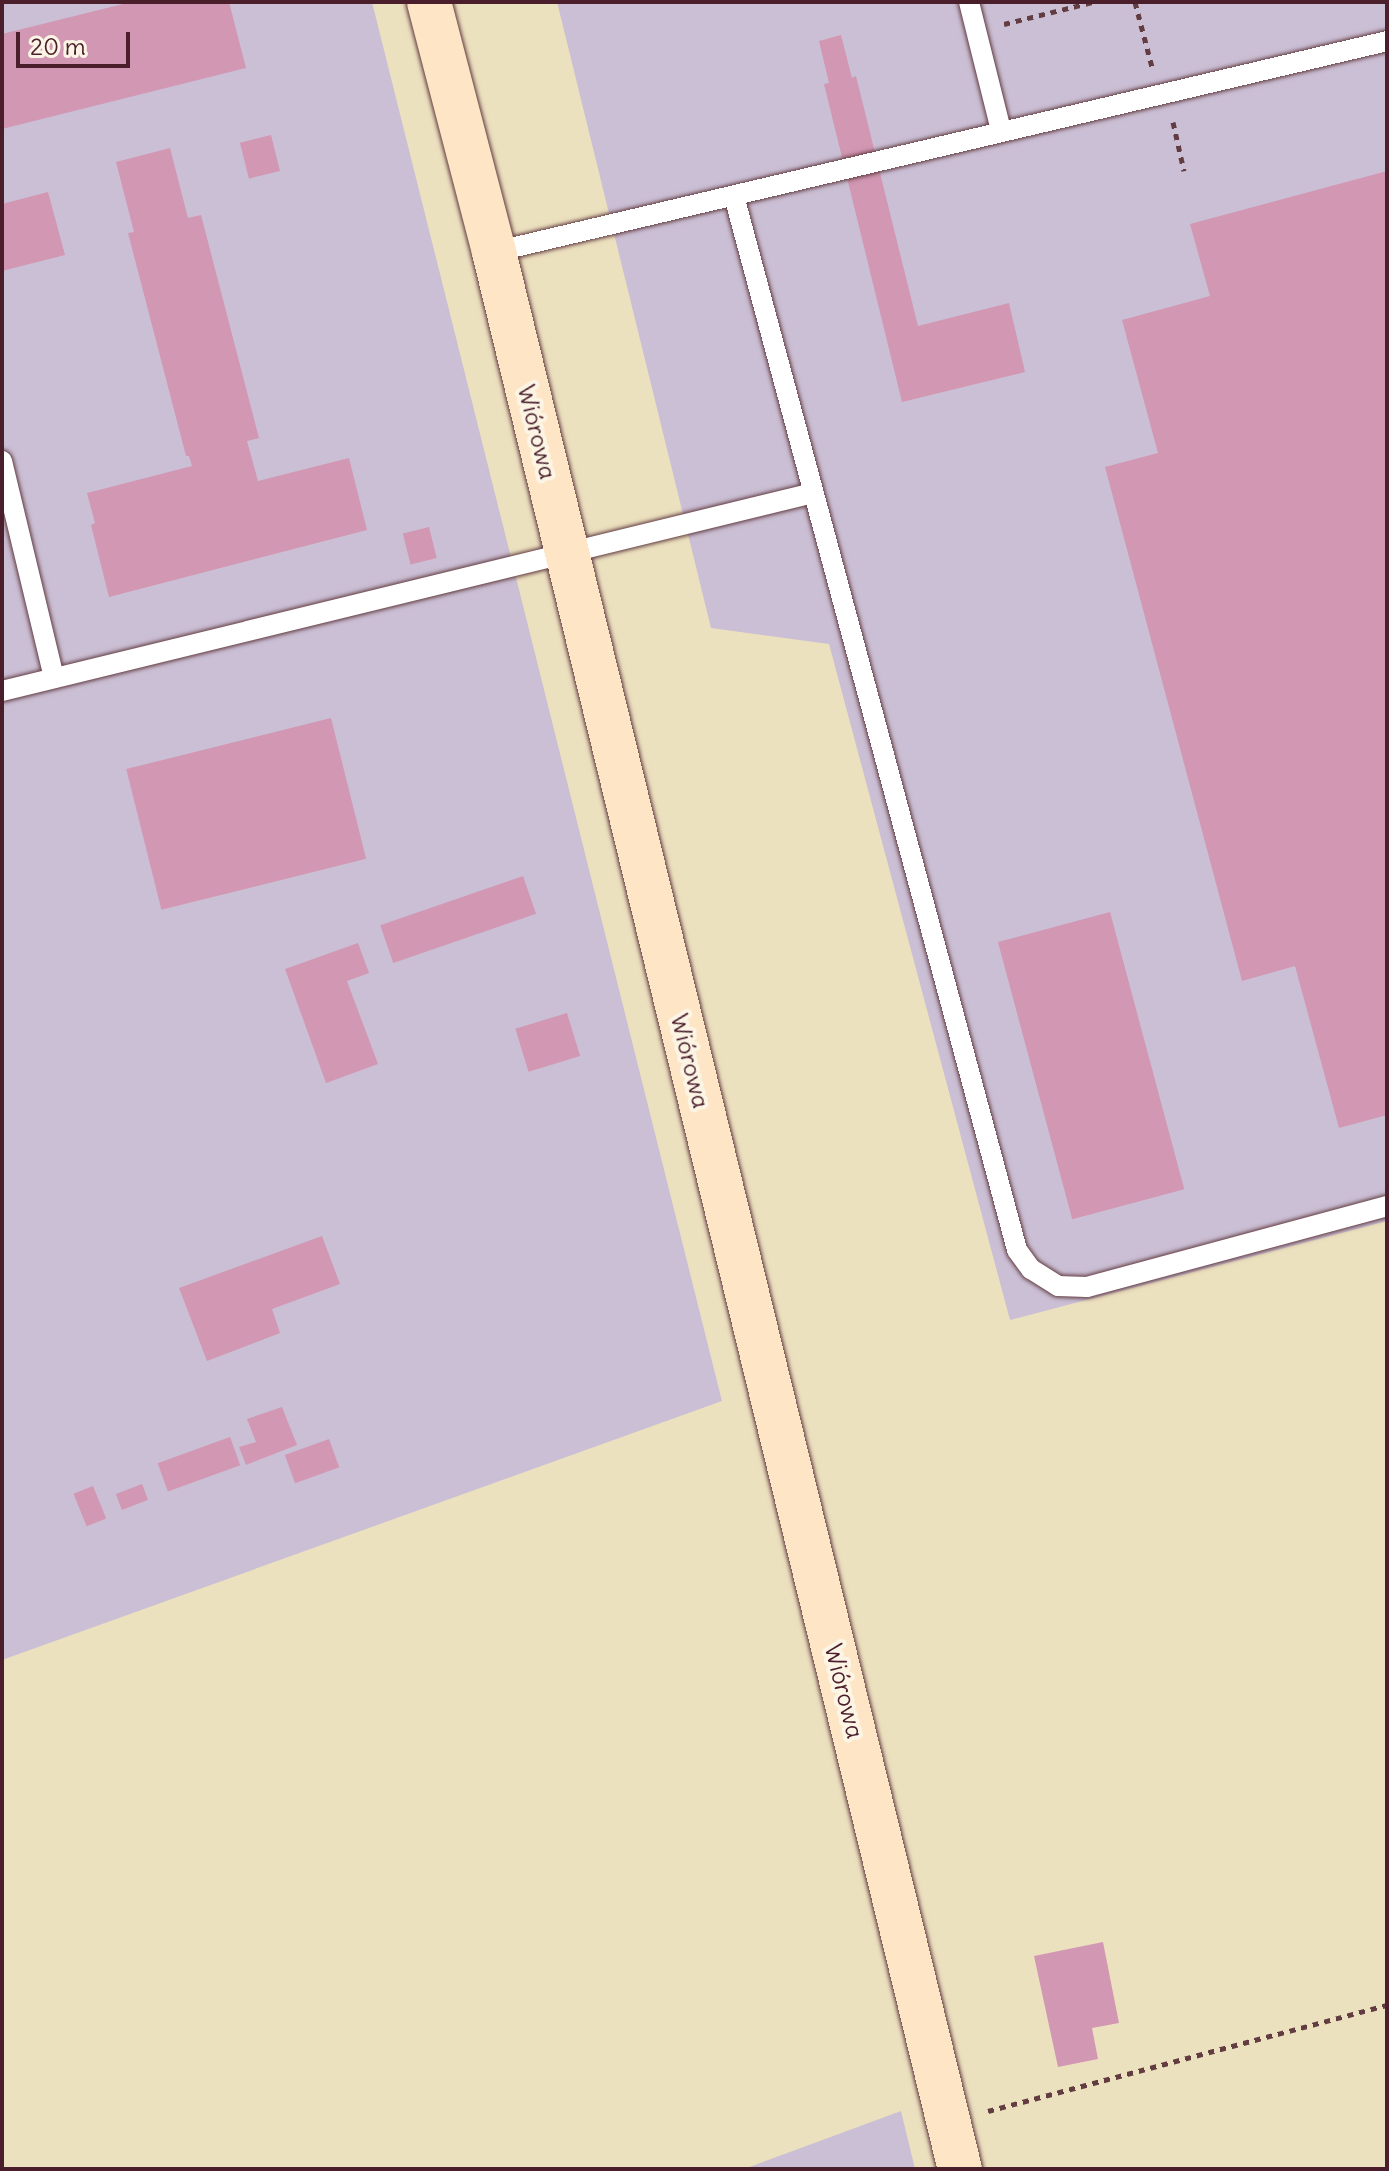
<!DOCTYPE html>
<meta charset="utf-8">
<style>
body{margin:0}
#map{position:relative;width:1389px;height:2171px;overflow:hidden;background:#ece1bf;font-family:Delius,sans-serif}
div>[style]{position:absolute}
.industrial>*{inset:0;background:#cbbfd5}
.building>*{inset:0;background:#d297b3;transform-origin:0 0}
.path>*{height:5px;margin-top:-2.5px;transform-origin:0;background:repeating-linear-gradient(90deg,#623c41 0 6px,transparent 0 12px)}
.roads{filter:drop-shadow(0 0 2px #623c41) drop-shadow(0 0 2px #623c41)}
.lane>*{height:20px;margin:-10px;padding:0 10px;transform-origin:10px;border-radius:10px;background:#fff}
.secondary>*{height:44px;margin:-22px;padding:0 22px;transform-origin:22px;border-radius:22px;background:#fde5c5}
span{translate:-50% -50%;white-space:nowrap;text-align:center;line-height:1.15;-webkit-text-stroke:8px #fcf5e5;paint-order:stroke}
.street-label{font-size:24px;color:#4a1f2b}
.frame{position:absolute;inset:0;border:4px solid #4a1f2b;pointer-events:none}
.scale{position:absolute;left:16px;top:32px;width:114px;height:36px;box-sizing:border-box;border:4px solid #4a1f2b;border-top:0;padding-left:10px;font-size:24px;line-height:28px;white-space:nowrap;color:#4a1f2b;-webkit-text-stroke:6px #fcf5e5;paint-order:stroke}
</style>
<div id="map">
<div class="industrial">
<div style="clip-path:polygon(2px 2px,372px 2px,722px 1401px,2px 1660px)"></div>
<div style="clip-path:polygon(557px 2px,1387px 2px,1387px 1221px,1010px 1320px,829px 644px,711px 628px)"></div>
<div style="clip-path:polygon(901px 2111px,915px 2169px,744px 2169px)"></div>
</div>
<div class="building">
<div style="clip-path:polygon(131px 2px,229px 2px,246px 68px,2px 129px,2px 34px)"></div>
<div style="clip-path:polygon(841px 35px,852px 78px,856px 76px,918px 326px,1009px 303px,1025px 372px,902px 402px,824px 84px,829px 83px,819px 41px)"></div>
<div style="left:271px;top:135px;width:37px;height:32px;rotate:76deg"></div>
<div style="clip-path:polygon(170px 148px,188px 218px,201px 215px,259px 438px,247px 441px,258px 481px,349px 458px,367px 530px,109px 597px,91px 525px,95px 523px,87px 493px,192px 466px,189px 456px,186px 456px,128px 233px,134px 232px,116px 162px)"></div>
<div style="clip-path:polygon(1387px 171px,1387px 1115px,1339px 1128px,1295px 966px,1242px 981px,1105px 467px,1158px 453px,1122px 320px,1210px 296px,1190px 224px)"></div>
<div style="clip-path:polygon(48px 192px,65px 255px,2px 271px,2px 204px)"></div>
<div style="left:429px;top:527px;width:32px;height:27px;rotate:76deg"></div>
<div style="left:331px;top:718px;width:145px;height:211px;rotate:76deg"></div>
<div style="left:523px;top:876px;width:40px;height:151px;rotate:71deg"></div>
<div style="left:1110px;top:912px;width:287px;height:116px;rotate:75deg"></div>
<div style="clip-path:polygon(358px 943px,369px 973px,347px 981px,378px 1064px,326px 1083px,285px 969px)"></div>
<div style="left:567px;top:1013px;width:45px;height:54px;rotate:73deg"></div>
<div style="clip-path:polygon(322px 1236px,340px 1284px,272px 1309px,280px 1333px,207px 1361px,179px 1288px)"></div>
<div style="clip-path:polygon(282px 1407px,297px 1445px,246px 1465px,239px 1447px,256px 1442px,247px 1419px)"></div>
<div style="left:230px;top:1437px;width:30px;height:77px;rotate:70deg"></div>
<div style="left:329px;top:1439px;width:30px;height:47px;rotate:70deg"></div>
<div style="left:142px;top:1484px;width:17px;height:28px;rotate:69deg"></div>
<div style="left:93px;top:1486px;width:35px;height:21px;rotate:68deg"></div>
<div style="clip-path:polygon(1103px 1942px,1119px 2023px,1092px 2028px,1098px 2059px,1058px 2067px,1034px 1956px)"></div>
</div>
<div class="path">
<div style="left:1135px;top:2px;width:67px;rotate:75.3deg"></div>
<div style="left:1004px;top:24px;width:92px;rotate:-13.9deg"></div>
<div style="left:1173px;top:122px;width:50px;rotate:77.3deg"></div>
<div style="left:988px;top:2111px;width:413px;rotate:-14.9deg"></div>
</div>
<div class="roads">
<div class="lane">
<div style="left:969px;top:2px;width:132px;rotate:76deg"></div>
<div style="left:734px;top:196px;width:1091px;rotate:74.97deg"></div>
<div style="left:1017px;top:1250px;width:24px;rotate:54deg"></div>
<div style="left:1031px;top:1269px;width:32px;rotate:32deg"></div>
<div style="left:1058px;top:1286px;width:29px;rotate:2deg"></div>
<div style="left:1087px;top:1287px;width:311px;rotate:-15.1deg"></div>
<div style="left:494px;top:252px;width:918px;rotate:-13.29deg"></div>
<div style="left:2px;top:461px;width:223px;rotate:76.5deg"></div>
<div style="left:2px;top:691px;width:835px;rotate:-13.72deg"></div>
</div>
<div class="secondary">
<div style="left:429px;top:2px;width:258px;rotate:75.4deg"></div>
<div style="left:494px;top:252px;width:1973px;rotate:76.34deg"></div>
</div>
</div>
<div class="street-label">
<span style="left:537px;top:432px;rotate:76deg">Wiórowa</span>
<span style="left:690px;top:1061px;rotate:76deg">Wiórowa</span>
<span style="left:844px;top:1691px;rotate:76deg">Wiórowa</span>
</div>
<div class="frame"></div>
<div class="scale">20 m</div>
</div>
